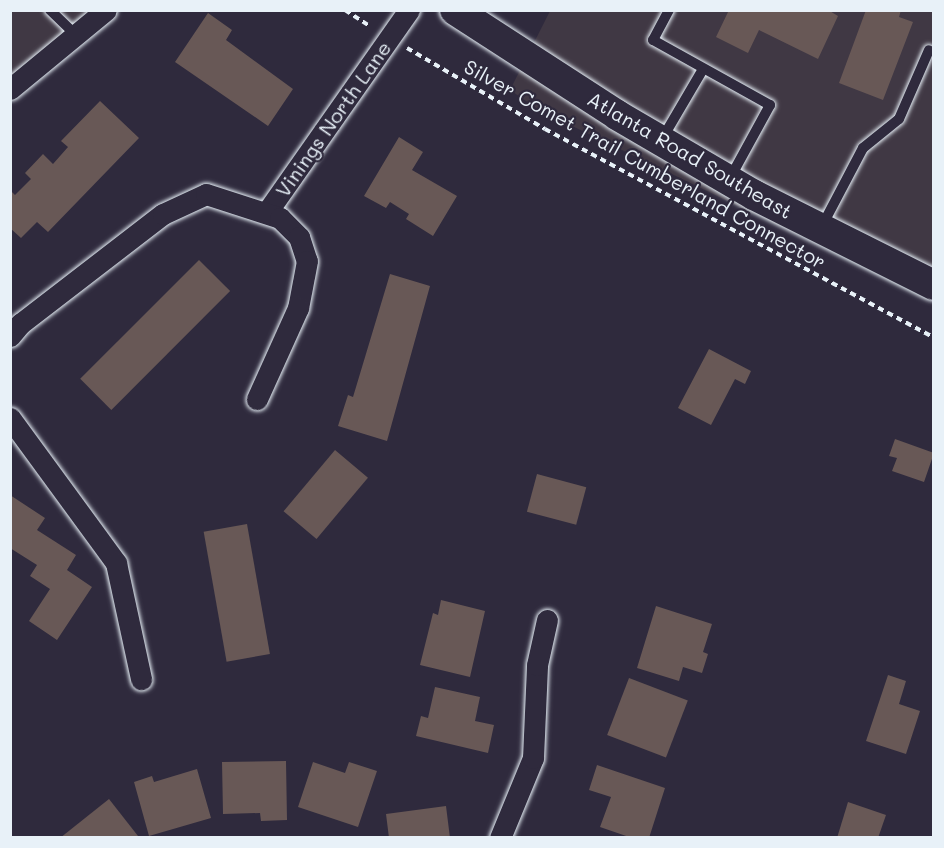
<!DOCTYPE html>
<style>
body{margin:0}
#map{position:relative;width:944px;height:848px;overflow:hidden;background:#2f2a3d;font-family:Mali,sans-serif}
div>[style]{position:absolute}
.built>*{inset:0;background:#403844}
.building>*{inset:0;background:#685856;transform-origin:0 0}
.path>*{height:4px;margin-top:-2px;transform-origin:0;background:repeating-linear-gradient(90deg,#e8f1f8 0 6px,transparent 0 10.5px)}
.roads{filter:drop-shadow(0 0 2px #e8f1f8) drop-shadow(0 0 2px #e8f1f8)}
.service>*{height:10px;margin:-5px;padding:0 5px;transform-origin:5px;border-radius:5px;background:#2f2a3d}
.minor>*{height:21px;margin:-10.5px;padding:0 10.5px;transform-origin:10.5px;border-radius:10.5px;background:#2f2a3d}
.secondary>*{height:30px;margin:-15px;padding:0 15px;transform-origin:15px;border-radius:15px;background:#2f2a3d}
span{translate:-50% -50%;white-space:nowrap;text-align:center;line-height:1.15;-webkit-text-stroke:4.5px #2f2a3d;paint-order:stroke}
.street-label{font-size:20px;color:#e8f1f8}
.frame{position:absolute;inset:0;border:12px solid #e8f1f8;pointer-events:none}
</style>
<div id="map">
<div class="built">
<div style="clip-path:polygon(11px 11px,100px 11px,11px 91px)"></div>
<div style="clip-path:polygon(550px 11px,933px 11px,933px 288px,792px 232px,539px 110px,510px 90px)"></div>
</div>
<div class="building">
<div style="clip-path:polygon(729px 10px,828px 10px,838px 16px,818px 59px,759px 30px,748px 53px,716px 37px)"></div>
<div style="clip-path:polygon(866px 10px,901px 10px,899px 17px,913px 22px,883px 100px,839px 83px)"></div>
<div style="clip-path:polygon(208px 13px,232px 30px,226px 40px,293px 89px,268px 126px,175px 62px)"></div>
<div style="clip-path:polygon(100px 101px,139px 138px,48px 232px,37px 222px,21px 238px,10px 228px,10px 190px,15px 195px,31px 179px,25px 173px,43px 154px,53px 164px,68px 147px,61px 141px)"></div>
<div style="clip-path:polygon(399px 137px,423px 152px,412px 170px,457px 196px,433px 236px,406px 219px,409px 214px,390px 202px,386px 208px,364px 196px)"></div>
<div style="left:199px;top:260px;width:44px;height:168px;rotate:45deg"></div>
<div style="clip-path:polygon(390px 274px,430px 286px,387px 441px,338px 426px,348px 395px,353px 397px)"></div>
<div style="clip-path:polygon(709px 349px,751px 371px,745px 384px,735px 379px,711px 425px,678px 408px)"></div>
<div style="clip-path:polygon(895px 439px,934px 453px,924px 482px,892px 471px,897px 458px,889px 456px)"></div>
<div style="left:335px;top:450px;width:43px;height:80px;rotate:40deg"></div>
<div style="left:537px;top:474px;width:51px;height:39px;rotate:15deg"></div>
<div style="clip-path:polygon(10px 495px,45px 518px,37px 530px,76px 555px,67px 570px,92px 587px,57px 640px,29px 621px,50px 589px,30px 576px,37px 565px,10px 548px)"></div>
<div style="left:247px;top:524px;width:132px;height:44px;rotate:80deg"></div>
<div style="clip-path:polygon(441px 600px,485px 611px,470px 677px,420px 665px,433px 613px,438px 615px)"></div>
<div style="clip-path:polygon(656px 606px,712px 624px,703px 652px,708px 654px,702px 673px,683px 667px,679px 681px,637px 668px)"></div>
<div style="clip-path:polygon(888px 675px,906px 681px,899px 704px,920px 711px,906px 754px,866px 741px)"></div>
<div style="left:629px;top:678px;width:63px;height:61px;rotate:21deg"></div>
<div style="clip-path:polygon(435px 687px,480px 697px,475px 721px,494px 725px,488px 753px,416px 736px,421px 716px,428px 718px)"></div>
<div style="clip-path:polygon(286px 761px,287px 820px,261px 821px,260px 813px,223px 814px,222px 762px)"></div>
<div style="clip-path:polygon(313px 762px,345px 773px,349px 762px,377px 771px,358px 827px,298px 807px)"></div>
<div style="clip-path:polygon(597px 765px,665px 788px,649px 838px,632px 838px,600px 827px,611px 797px,589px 790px)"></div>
<div style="clip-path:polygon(197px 769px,211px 818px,149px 836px,134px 782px,152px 776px,154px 782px)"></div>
<div style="clip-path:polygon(109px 799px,138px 836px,60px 838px)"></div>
<div style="clip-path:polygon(848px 802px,886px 815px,878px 838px,837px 838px)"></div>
<div style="clip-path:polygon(446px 806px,450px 838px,389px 838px,386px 814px)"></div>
</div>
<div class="path">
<div style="left:345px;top:10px;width:30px;rotate:33deg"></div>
<div style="left:407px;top:48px;width:160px;rotate:30.4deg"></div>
<div style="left:545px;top:129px;width:442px;rotate:28.2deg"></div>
</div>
<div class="roads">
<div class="service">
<div style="left:50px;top:10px;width:36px;rotate:44deg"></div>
<div style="left:669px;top:10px;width:34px;rotate:118deg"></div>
<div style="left:653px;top:40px;width:134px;rotate:29.1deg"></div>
<div style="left:770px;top:105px;width:85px;rotate:118.7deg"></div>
<div style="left:662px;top:139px;width:81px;rotate:-59.6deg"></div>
<div style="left:822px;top:226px;width:88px;rotate:-62.3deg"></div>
<div style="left:863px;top:148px;width:46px;rotate:-38.9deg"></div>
<div style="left:899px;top:119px;width:75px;rotate:-66.5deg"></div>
</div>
<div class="minor">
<div style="left:10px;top:89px;width:124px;rotate:-39.5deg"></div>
<div style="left:267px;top:212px;width:247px;rotate:-54.9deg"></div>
<div style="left:10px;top:336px;width:16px;rotate:-50deg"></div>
<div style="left:20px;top:324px;width:180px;rotate:-37.6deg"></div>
<div style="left:163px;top:214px;width:47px;rotate:-24.9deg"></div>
<div style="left:206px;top:194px;width:78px;rotate:18deg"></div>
<div style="left:280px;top:218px;width:27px;rotate:45deg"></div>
<div style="left:299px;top:237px;width:25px;rotate:72deg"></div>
<div style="left:307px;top:261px;width:48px;rotate:100.8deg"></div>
<div style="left:298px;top:308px;width:100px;rotate:114.3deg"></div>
<div style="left:10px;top:418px;width:180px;rotate:53.8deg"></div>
<div style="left:116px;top:563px;width:119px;rotate:77.8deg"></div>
<div style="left:500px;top:838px;width:87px;rotate:-67.6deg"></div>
<div style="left:533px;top:758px;width:93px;rotate:-87.5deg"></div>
<div style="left:537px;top:665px;width:46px;rotate:-77.5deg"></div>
</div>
<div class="secondary">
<div style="left:455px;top:10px;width:193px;rotate:32.9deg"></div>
<div style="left:617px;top:115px;width:159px;rotate:30.3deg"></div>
<div style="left:754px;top:195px;width:201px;rotate:26.6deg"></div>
</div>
</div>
<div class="street-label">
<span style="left:333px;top:119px;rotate:-55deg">Vinings North Lane</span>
<span style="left:690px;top:155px;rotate:30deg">Atlanta Road Southeast</span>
<span style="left:645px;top:164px;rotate:29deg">Silver Comet Trail Cumberland Connector</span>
</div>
<div class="frame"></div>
</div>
